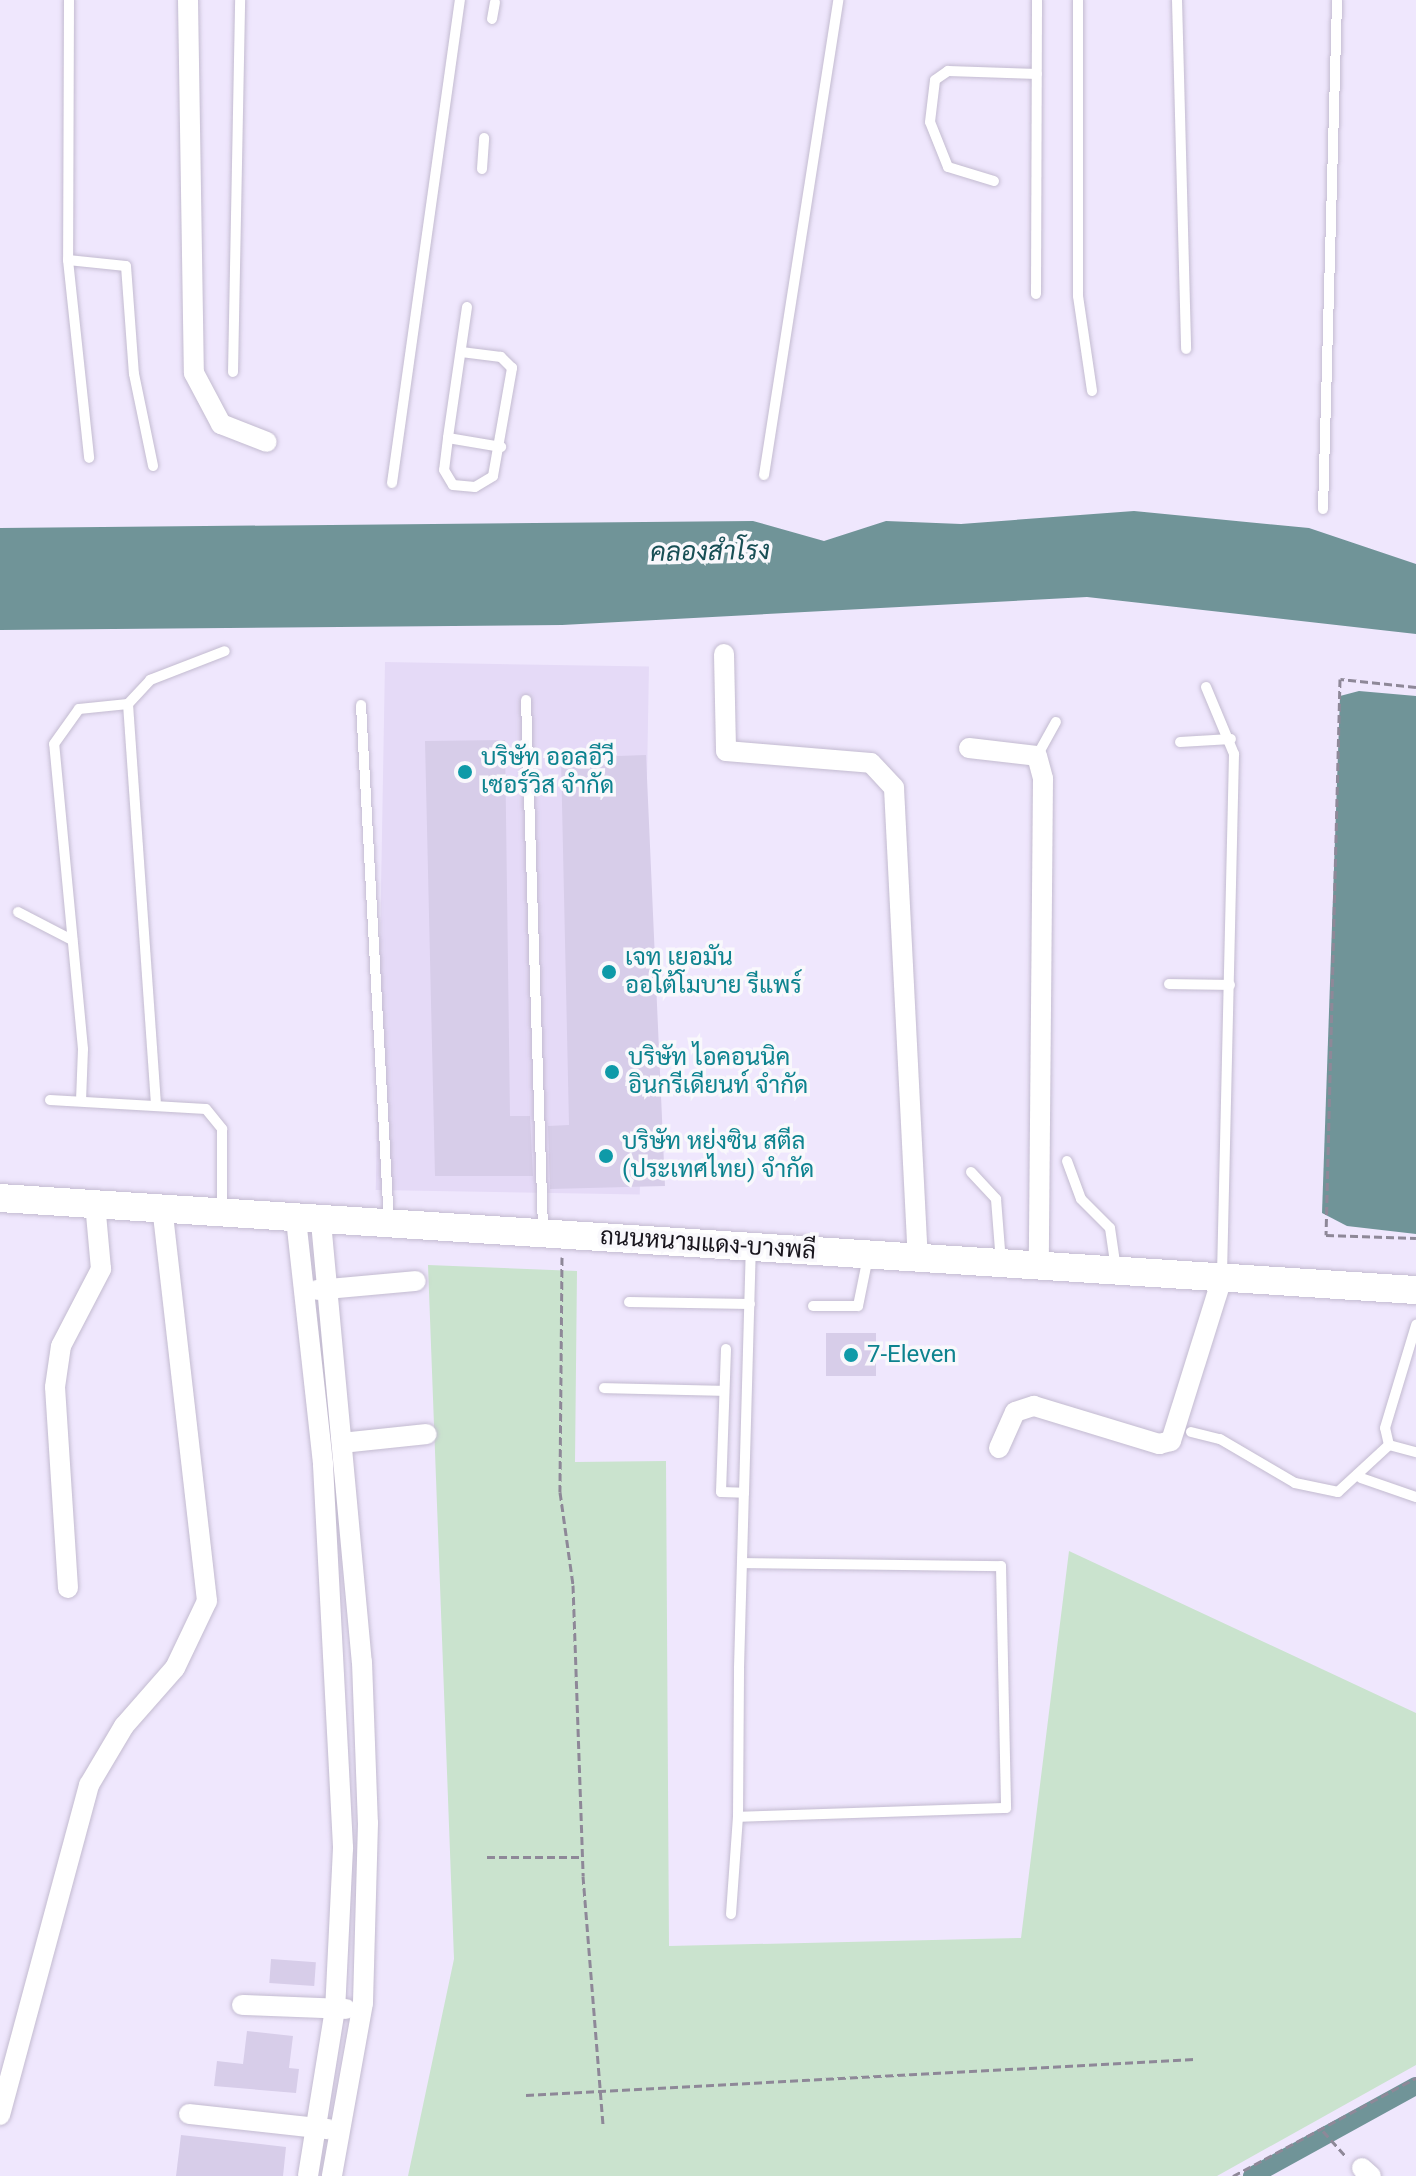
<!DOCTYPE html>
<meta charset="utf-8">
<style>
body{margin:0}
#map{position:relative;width:1416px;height:2176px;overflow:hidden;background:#efe7fd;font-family:Roboto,Sarabun,sans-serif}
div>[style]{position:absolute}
.built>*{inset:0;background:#e5daf7;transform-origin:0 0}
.green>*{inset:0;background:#cae3ce}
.water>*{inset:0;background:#709498}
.canal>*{height:18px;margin:-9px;padding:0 9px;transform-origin:9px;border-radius:9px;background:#709498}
.building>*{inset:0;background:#d7cde9;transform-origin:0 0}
.path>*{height:3px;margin-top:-1.5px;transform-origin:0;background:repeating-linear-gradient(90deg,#8e8898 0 8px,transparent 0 12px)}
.roads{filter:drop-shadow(0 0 2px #c3bbd0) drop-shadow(0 0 2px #c3bbd0)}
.lane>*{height:10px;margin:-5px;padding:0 5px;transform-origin:5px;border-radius:5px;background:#fff}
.street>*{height:20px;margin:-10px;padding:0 10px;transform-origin:10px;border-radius:10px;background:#fff}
.secondary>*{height:28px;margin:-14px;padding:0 14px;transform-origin:14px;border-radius:14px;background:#fff}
.dots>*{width:22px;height:22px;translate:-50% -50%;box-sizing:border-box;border:4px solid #f9f8fc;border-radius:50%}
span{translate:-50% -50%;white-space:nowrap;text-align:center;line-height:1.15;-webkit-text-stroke:7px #f9f8fc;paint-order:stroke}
.culture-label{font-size:24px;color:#0d838f}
.left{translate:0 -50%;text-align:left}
.street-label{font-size:24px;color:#18151d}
.water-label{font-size:26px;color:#184f55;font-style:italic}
</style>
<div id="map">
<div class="built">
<div style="left:385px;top:662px;width:264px;height:528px;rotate:1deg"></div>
</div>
<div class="green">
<div style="clip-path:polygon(428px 1265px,577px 1271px,575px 1462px,666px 1461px,669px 1946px,1021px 1938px,1069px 1551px,1416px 1713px,1416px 2065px,1217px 2176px,408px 2176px,454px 1959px)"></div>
</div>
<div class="water">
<div style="clip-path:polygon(1134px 511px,1309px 528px,1416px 564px,1416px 634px,1087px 597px,562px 625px,0 630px,0 528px,753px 521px,824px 541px,886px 521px,961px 524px)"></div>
<div style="clip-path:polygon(1359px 691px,1416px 696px,1416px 1234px,1347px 1226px,1322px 1213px,1340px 696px)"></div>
</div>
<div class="canal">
<div style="left:1252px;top:2176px;width:187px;rotate:-28.8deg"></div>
</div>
<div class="building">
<div style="clip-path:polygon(505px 740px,510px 1116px,530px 1116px,533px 1176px,435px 1176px,425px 741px)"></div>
<div style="clip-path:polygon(646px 755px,665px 1186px,550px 1189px,548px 1126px,569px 1125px,561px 758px)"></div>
<div style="left:826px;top:1333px;width:50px;height:43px"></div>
<div style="left:271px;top:1959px;width:45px;height:24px;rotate:4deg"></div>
<div style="clip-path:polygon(247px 2031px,293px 2036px,289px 2068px,299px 2069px,296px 2093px,214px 2086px,217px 2061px,243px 2064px)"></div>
<div style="clip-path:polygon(181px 2135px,286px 2147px,283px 2176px,176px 2176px)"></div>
</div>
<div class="path">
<div style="left:1416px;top:687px;width:76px;rotate:-174deg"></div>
<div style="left:1340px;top:679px;width:556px;rotate:91.44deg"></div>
<div style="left:1326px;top:1235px;width:90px;rotate:1.9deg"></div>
<div style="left:562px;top:1257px;width:235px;rotate:90.5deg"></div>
<div style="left:560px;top:1492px;width:94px;rotate:82deg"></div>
<div style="left:573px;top:1585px;width:291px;rotate:88deg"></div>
<div style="left:583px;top:1876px;width:252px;rotate:85.4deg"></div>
<div style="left:487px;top:1857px;width:95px"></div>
<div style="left:526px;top:2095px;width:669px;rotate:-3.08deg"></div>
<div style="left:1323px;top:2131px;width:36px;rotate:48deg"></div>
<div style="left:1233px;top:2176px;width:208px;rotate:-28.2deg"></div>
</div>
<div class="roads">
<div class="lane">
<div style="left:69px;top:0;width:260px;rotate:90.2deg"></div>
<div style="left:68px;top:260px;width:199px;rotate:83.9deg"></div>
<div style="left:1078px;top:0;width:296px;rotate:90deg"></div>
<div style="left:1078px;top:296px;width:96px;rotate:81.6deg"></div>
<div style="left:1177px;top:0;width:349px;rotate:88.5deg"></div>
<div style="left:492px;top:19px;width:17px;rotate:-80deg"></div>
<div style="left:482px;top:169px;width:31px;rotate:-86deg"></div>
<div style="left:994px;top:181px;width:48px;rotate:-163.1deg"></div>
<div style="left:948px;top:167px;width:48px;rotate:-111.8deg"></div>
<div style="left:930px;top:122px;width:42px;rotate:-83.2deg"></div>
<div style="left:935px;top:80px;width:16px;rotate:-35deg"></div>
<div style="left:948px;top:71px;width:89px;rotate:1.9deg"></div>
<div style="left:68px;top:260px;width:58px;rotate:5.9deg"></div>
<div style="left:126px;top:266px;width:108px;rotate:85.8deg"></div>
<div style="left:134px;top:374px;width:94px;rotate:78.3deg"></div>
<div style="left:1036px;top:294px;width:294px;rotate:-89.8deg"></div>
<div style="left:467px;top:307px;width:132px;rotate:98.3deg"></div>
<div style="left:448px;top:438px;width:54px;rotate:9.6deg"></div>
<div style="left:233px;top:372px;width:372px;rotate:-88.9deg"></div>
<div style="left:448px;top:438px;width:32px;rotate:97deg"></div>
<div style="left:444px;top:470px;width:17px;rotate:59deg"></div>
<div style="left:453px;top:485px;width:22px;rotate:5deg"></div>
<div style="left:475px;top:487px;width:21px;rotate:-31deg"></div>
<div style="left:493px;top:476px;width:110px;rotate:-80deg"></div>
<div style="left:512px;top:368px;width:16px;rotate:-135deg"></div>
<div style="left:501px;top:357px;width:40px;rotate:-172.9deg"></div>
<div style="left:764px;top:475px;width:481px;rotate:-81.1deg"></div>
<div style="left:392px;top:483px;width:488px;rotate:-82deg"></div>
<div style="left:1323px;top:509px;width:509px;rotate:-88.42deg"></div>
<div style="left:1206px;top:687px;width:73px;rotate:67.3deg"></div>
<div style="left:1234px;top:754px;width:522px;rotate:91.32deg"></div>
<div style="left:526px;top:700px;width:530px;rotate:88.16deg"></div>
<div style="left:128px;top:704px;width:33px;rotate:-47deg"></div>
<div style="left:150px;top:680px;width:80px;rotate:-21.1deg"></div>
<div style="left:361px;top:705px;width:519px;rotate:86.91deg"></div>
<div style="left:1180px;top:742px;width:51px;rotate:-3.4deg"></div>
<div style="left:1037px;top:756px;width:39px;rotate:-61deg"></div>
<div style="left:18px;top:912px;width:61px;rotate:27.4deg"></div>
<div style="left:1169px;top:984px;width:61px;rotate:0.9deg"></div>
<div style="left:50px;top:1100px;width:156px;rotate:3.3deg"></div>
<div style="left:206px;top:1109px;width:26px;rotate:51deg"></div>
<div style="left:222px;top:1129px;width:80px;rotate:90deg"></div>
<div style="left:81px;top:1101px;width:52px;rotate:-87.8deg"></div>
<div style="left:83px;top:1049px;width:306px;rotate:-95.4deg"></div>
<div style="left:54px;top:744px;width:43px;rotate:-54.5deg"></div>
<div style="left:79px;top:709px;width:49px;rotate:-5.8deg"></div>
<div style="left:128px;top:704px;width:398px;rotate:86deg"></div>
<div style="left:1067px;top:1161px;width:40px;rotate:69.8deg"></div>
<div style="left:1081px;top:1199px;width:41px;rotate:45deg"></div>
<div style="left:1110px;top:1228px;width:41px;rotate:81.7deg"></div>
<div style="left:971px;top:1172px;width:37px;rotate:47deg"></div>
<div style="left:996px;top:1199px;width:64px;rotate:85.5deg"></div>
<div style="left:629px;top:1302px;width:121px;rotate:0.9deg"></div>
<div style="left:813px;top:1306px;width:45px"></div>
<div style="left:858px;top:1306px;width:50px;rotate:-78.5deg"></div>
<div style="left:726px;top:1349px;width:143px;rotate:92deg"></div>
<div style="left:721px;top:1492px;width:23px;rotate:2deg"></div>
<div style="left:604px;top:1388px;width:120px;rotate:1.4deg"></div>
<div style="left:1191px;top:1432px;width:30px;rotate:14deg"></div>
<div style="left:1220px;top:1439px;width:87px;rotate:30.4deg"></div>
<div style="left:1295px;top:1483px;width:44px;rotate:11.8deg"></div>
<div style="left:1338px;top:1492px;width:69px;rotate:-42.7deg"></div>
<div style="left:1389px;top:1445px;width:17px;rotate:-103deg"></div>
<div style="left:1385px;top:1428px;width:108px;rotate:-73.2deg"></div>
<div style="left:1389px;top:1445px;width:28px;rotate:15deg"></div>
<div style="left:1361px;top:1478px;width:58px;rotate:19.1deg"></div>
<div style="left:742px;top:1563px;width:259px;rotate:0.7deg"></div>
<div style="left:1001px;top:1566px;width:242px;rotate:88.8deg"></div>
<div style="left:1006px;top:1808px;width:268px;rotate:178.1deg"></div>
<div style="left:738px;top:1817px;width:149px;rotate:-89.6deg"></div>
<div style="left:739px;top:1668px;width:175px;rotate:-88.4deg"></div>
<div style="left:744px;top:1493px;width:244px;rotate:-88.4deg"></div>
<div style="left:731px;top:1914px;width:97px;rotate:-85.9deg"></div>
</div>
<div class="street">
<div style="left:188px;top:0;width:373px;rotate:89.1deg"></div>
<div style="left:194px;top:373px;width:58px;rotate:62.1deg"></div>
<div style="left:221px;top:424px;width:49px;rotate:21.4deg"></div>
<div style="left:724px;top:654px;width:97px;rotate:88.8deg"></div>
<div style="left:726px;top:751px;width:145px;rotate:4.7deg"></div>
<div style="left:871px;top:763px;width:34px;rotate:47deg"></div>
<div style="left:894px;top:788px;width:472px;rotate:87.1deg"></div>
<div style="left:969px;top:748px;width:68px;rotate:6.7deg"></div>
<div style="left:1037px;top:756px;width:24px;rotate:75deg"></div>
<div style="left:1043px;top:779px;width:489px;rotate:90.5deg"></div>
<div style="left:296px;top:1219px;width:247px;rotate:83.7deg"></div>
<div style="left:323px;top:1465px;width:384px;rotate:87deg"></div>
<div style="left:343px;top:1848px;width:161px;rotate:92.8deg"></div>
<div style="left:335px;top:2009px;width:169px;rotate:99.2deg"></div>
<div style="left:321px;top:1222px;width:442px;rotate:84.7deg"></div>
<div style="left:362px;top:1662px;width:161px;rotate:87.9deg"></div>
<div style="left:368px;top:1823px;width:180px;rotate:91.6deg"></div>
<div style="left:363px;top:2003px;width:176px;rotate:100.2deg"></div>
<div style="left:317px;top:1290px;width:99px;rotate:-5.2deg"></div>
<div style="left:342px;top:1443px;width:85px;rotate:-6deg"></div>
<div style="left:999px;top:1448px;width:39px;rotate:-66deg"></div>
<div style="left:1015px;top:1412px;width:20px;rotate:-18deg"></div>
<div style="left:1034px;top:1406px;width:131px;rotate:16.9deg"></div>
<div style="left:1159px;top:1444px;width:12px;rotate:-14deg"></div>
<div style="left:1171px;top:1441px;width:171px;rotate:-72.6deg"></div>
<div style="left:68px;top:1588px;width:201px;rotate:-93.7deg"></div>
<div style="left:55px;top:1387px;width:41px;rotate:-81.7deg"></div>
<div style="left:61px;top:1346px;width:87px;rotate:-62.5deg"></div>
<div style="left:101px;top:1269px;width:66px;rotate:-95.2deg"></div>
<div style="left:242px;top:2005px;width:104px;rotate:2.2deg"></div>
<div style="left:189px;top:2114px;width:140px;rotate:6.2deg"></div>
<div style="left:0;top:2115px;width:342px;rotate:-74.9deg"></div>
<div style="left:89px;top:1785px;width:69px;rotate:-59.3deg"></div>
<div style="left:124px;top:1726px;width:77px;rotate:-48.7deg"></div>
<div style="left:175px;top:1668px;width:74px;rotate:-64.5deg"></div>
<div style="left:207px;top:1601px;width:396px;rotate:-96.5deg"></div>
<div style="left:1362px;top:2168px;width:12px;rotate:42deg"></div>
</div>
<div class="secondary">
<div style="left:0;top:1198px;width:1419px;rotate:3.72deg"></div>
</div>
</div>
<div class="dots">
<div style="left:465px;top:772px;background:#0f9aa8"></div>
<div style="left:609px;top:972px;background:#0f9aa8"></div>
<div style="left:612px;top:1072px;background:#0f9aa8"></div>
<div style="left:606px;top:1156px;background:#0f9aa8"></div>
<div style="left:851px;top:1355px;background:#0f9aa8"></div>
</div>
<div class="culture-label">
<span class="left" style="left:481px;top:772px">บริษัท ออลอีวี<br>เซอร์วิส จำกัด</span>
<span class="left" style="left:625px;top:972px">เจท เยอมัน<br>ออโต้โมบาย รีแพร์</span>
<span class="left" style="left:628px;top:1072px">บริษัท ไอคอนนิค<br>อินกรีเดียนท์ จำกัด</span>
<span class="left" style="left:622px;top:1156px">บริษัท หย่งซิน สตีล<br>(ประเทศไทย) จํากัด</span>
<span class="left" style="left:867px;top:1355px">7-Eleven</span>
</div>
<div class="street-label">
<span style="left:708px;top:1244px;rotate:4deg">ถนนหนามแดง-บางพลี</span>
</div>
<div class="water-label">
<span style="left:710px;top:552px;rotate:-1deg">คลองสำโรง</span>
</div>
</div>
